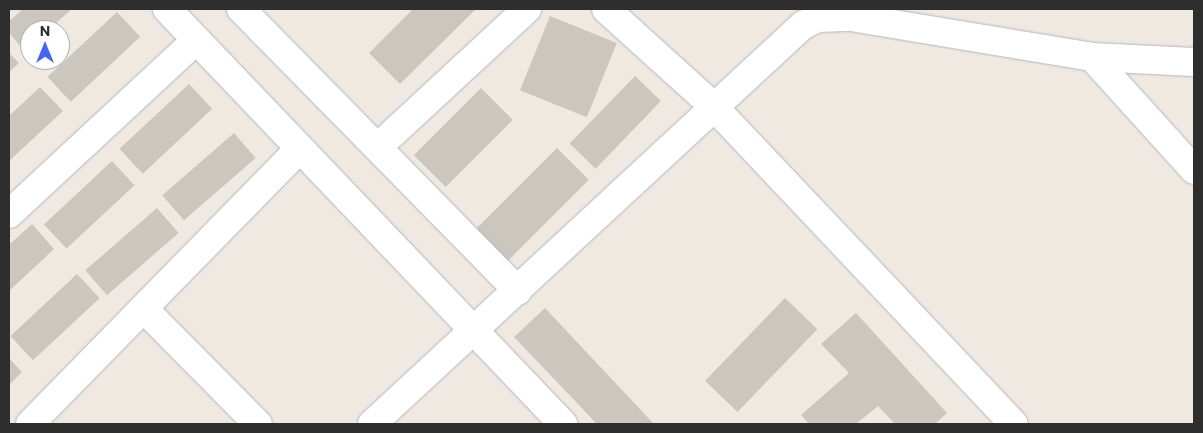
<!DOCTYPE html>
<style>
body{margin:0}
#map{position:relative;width:1203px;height:433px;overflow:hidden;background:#efe9e1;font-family:Commissioner,sans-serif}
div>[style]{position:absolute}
.building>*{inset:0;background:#cbc7bf;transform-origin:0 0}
.roads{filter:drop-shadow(0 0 1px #b4b7c1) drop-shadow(0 0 1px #b4b7c1)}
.street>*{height:28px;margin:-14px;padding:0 14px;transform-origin:14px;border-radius:14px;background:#fff}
span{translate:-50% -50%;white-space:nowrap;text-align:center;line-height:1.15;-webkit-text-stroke:4.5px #fff;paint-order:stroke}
.frame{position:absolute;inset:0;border:10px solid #2e2e2e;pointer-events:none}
.north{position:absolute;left:20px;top:20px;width:50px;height:50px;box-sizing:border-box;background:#fff;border:1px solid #ababab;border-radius:50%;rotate:0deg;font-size:14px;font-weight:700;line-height:20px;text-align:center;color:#2e2e2e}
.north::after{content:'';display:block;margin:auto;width:18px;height:22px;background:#4264fb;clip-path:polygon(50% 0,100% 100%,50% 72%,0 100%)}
</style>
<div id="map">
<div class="building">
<div style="clip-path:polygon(23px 9px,72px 9px,48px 30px,30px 30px,30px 47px,25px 51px,9px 33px,9px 21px)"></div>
<div style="clip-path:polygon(413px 9px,476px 9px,400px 84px,369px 53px)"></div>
<div style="left:117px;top:12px;width:34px;height:95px;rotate:47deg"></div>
<div style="left:550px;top:16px;width:72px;height:80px;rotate:22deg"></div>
<div style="clip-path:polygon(9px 53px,19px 63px,9px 72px)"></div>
<div style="left:635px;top:76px;width:36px;height:94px;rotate:44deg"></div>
<div style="left:189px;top:84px;width:34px;height:95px;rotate:47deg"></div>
<div style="clip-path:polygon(40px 87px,63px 111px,9px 161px,9px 116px)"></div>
<div style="left:481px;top:88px;width:45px;height:95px;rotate:45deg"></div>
<div style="left:234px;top:133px;width:33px;height:95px;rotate:49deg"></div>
<div style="left:557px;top:148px;width:45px;height:115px;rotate:45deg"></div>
<div style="left:112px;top:161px;width:33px;height:93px;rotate:47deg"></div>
<div style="left:157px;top:208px;width:33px;height:95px;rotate:49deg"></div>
<div style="clip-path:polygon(32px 224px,54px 249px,9px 291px,9px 245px)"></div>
<div style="left:77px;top:274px;width:33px;height:91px;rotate:47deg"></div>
<div style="left:785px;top:298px;width:45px;height:115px;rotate:44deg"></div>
<div style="clip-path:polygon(545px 308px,654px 424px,597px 424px,514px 337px)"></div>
<div style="clip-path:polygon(856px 313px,947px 413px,935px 424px,895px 424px,878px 406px,856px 424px,809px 424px,801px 415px,849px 373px,821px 344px)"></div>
<div style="clip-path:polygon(9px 358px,22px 372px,9px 385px)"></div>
</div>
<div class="roads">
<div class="street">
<div style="left:167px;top:9px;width:574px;rotate:46.34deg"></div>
<div style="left:241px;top:9px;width:395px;rotate:45.5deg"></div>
<div style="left:606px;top:9px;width:146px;rotate:42.2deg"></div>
<div style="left:714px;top:107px;width:436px;rotate:46.6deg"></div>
<div style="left:1092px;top:57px;width:152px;rotate:47.9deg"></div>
<div style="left:379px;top:146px;width:202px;rotate:-42.8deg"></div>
<div style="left:9px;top:214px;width:255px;rotate:-42.9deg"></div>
<div style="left:144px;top:309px;width:162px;rotate:45.3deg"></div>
<div style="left:30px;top:424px;width:383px;rotate:-45.6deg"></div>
<div style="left:372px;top:424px;width:587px;rotate:-42.79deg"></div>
<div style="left:803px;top:25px;width:17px;rotate:-25deg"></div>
<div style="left:818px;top:18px;width:33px;rotate:-2deg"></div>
<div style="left:851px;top:17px;width:244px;rotate:9.4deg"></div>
<div style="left:1092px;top:57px;width:102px;rotate:2.8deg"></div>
</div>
</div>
<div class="frame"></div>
<div class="north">N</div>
</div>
